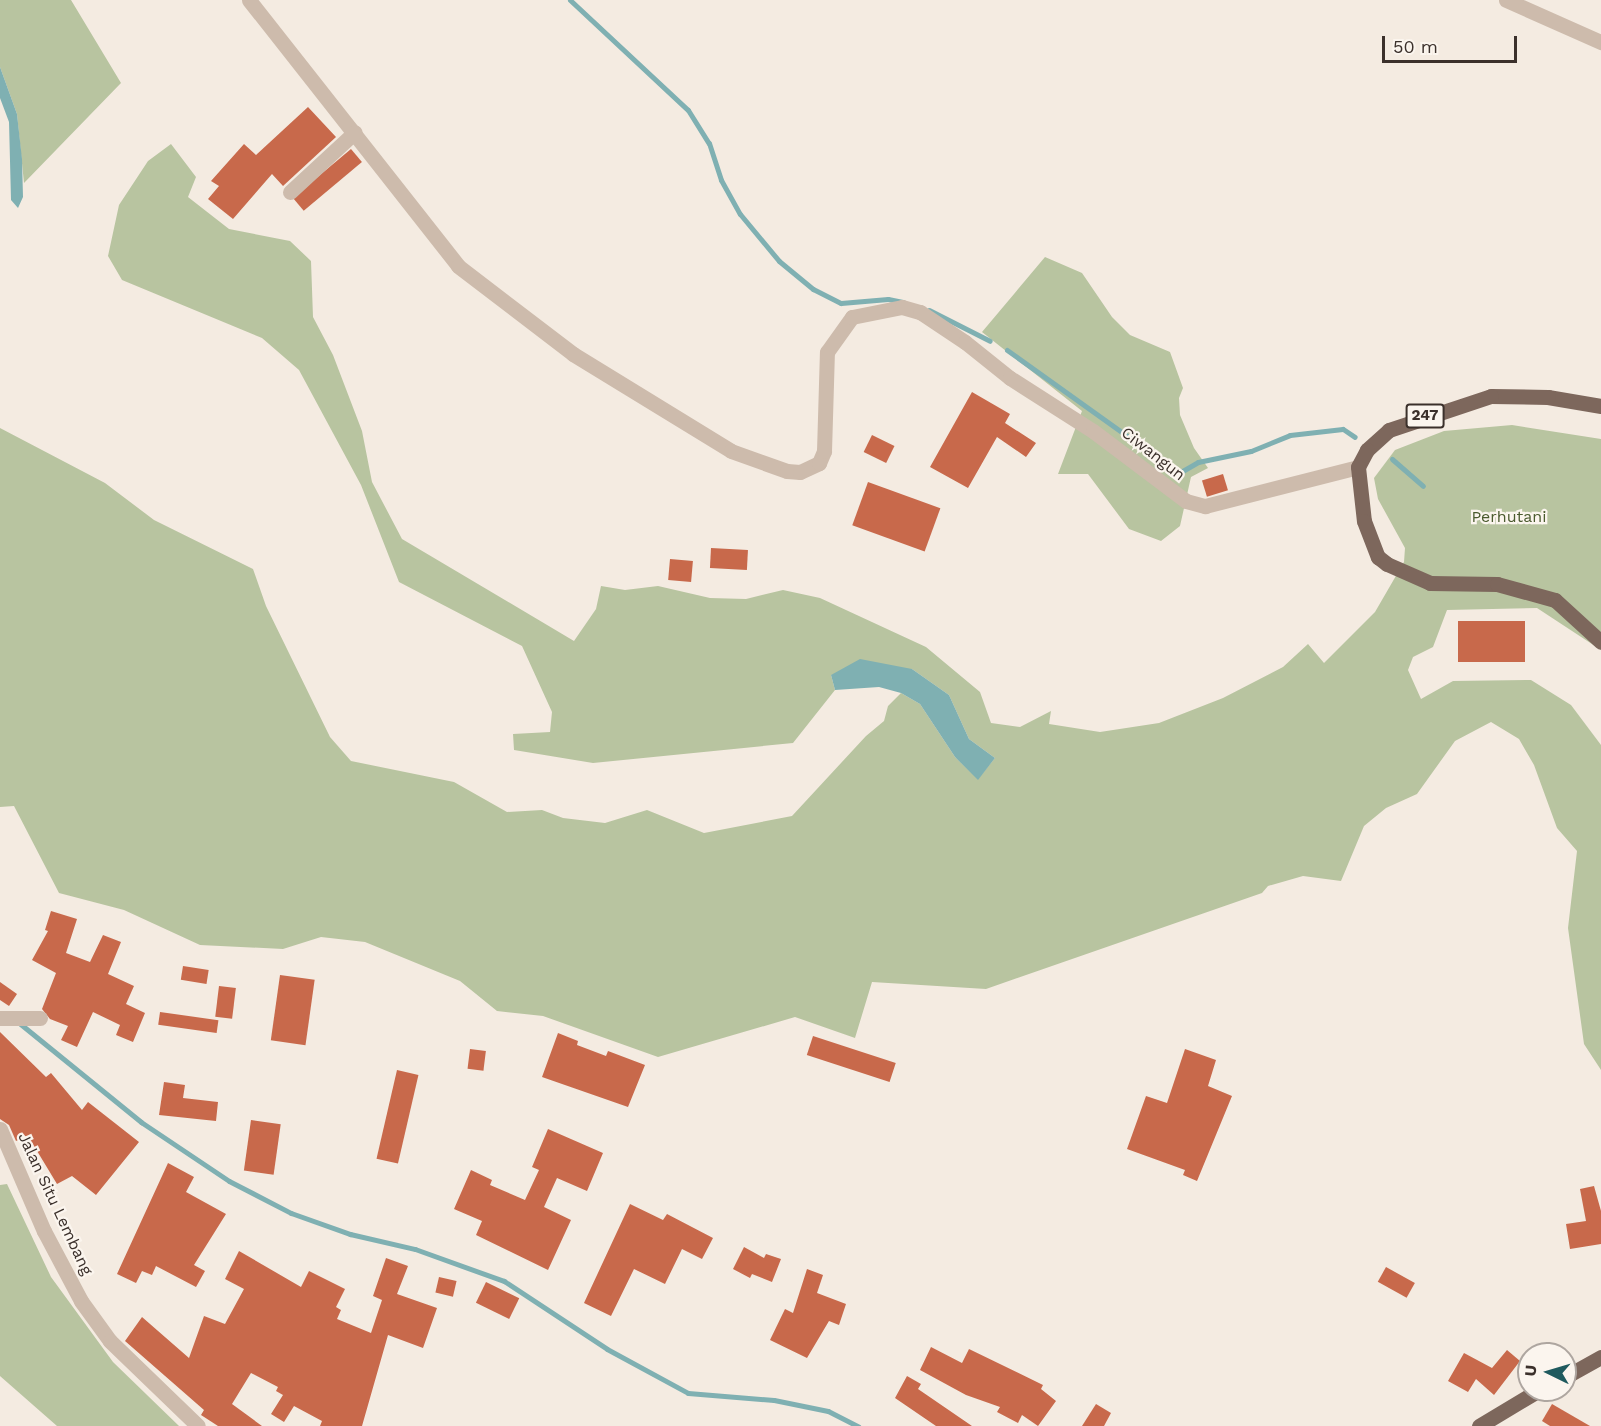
<!DOCTYPE html>
<style>
body{margin:0}
#map{position:relative;width:1601px;height:1426px;overflow:hidden;background:#f4ebe1;font-family:"Work Sans",sans-serif}
div>[style]{position:absolute}
.green>*{inset:0;background:#b8c4a0}
.water>*{inset:0;background:#7fb0b2}
.stream>*{height:5px;margin:-2.5px;padding:0 2.5px;transform-origin:2.5px;border-radius:2.5px;background:#7fb0b2}
.building>*{inset:0;background:#c8694b;transform-origin:0 0}
.street>*{height:15px;margin:-7.5px;padding:0 7.5px;transform-origin:7.5px;border-radius:7.5px;background:#cdbbac}
.primary>*{height:15px;margin:-7.5px;padding:0 7.5px;transform-origin:7.5px;border-radius:7.5px;background:#7d675c}
span{translate:-50% -50%;white-space:nowrap;text-align:center;line-height:1.15;-webkit-text-stroke:4.5px #fbf5ee;paint-order:stroke}
.shield-label span{padding:2px 4px;background:#fbf5ee;border:2px solid;border-radius:4px;-webkit-text-stroke-width:0}
.shield-label{font-size:15px;color:#3b302b;font-weight:700}
.street-label{font-size:16px;color:#3b302b}
.park-label{font-size:16px;color:#4a5a2e}
.north{position:absolute;left:1517px;top:1342px;width:60px;height:60px;box-sizing:border-box;background:#fbf5ee;border:2px solid #aea6a0;border-radius:50%;rotate:275deg;font-size:16px;font-weight:700;line-height:24px;text-align:center;color:#3b302b}
.north::after{content:'';display:block;margin:auto;width:21px;height:27px;background:#1f5a5e;clip-path:polygon(50% 0,100% 100%,50% 72%,0 100%)}
.scale{position:absolute;left:1382px;top:36px;width:135px;height:27px;box-sizing:border-box;border:3px solid #3b302b;border-top:0;padding-left:8px;font-size:18px;line-height:21px;white-space:nowrap;color:#3b302b;-webkit-text-stroke:4px #fbf5ee;paint-order:stroke}
</style>
<div id="map">
<div class="green">
<div style="clip-path:polygon(0 0,71px 0,121px 83px,24px 183px,17px 114px,0 67px)"></div>
<div style="clip-path:polygon(171px 144px,196px 177px,188px 197px,229px 229px,290px 241px,311px 261px,313px 317px,333px 355px,362px 431px,372px 482px,402px 539px,574px 641px,596px 609px,601px 586px,625px 590px,658px 586px,710px 598px,746px 599px,783px 590px,820px 598px,926px 647px,980px 692px,991px 723px,1020px 727px,1051px 711px,1049px 724px,1100px 732px,1159px 723px,1223px 698px,1283px 667px,1308px 644px,1324px 663px,1375px 612px,1404px 562px,1405px 548px,1378px 499px,1374px 478px,1395px 450px,1444px 431px,1512px 425px,1601px 439px,1601px 650px,1537px 608px,1447px 610px,1433px 647px,1413px 657px,1408px 670px,1421px 699px,1453px 681px,1531px 680px,1571px 705px,1601px 745px,1601px 1070px,1584px 1044px,1568px 928px,1577px 851px,1557px 828px,1534px 765px,1519px 739px,1491px 722px,1455px 741px,1417px 794px,1386px 808px,1364px 826px,1341px 881px,1303px 876px,1268px 886px,1262px 893px,986px 989px,872px 982px,855px 1038px,795px 1017px,658px 1057px,543px 1016px,497px 1011px,460px 981px,365px 942px,321px 937px,283px 949px,200px 945px,124px 910px,59px 893px,14px 806px,0 807px,0 428px,105px 483px,154px 520px,253px 569px,266px 606px,330px 737px,351px 761px,454px 782px,507px 812px,542px 810px,563px 818px,605px 823px,647px 810px,704px 833px,792px 816px,866px 736px,884px 721px,888px 706px,901px 693px,920px 704px,955px 757px,978px 779px,995px 758px,969px 739px,949px 695px,912px 669px,831px 675px,835px 690px,793px 743px,593px 763px,514px 750px,513px 734px,550px 732px,552px 712px,522px 646px,399px 582px,361px 485px,299px 370px,262px 338px,122px 280px,108px 256px,119px 205px,148px 161px)"></div>
<div style="clip-path:polygon(1045px 257px,1082px 273px,1112px 317px,1130px 335px,1170px 352px,1183px 388px,1179px 398px,1180px 415px,1194px 448px,1208px 468px,1191px 477px,1180px 526px,1161px 541px,1129px 529px,1088px 474px,1058px 474px,1082px 411px,982px 332px)"></div>
<div style="clip-path:polygon(7px 1184px,51px 1277px,113px 1362px,179px 1426px,57px 1426px,0 1376px,0 1185px)"></div>
</div>
<div class="water">
<div style="clip-path:polygon(0 67px,17px 114px,22px 159px,23px 197px,18px 208px,11px 200px,9px 122px,0 98px)"></div>
<div style="clip-path:polygon(860px 659px,912px 669px,949px 695px,969px 739px,995px 758px,978px 780px,955px 757px,920px 704px,901px 693px,879px 687px,835px 690px,831px 675px)"></div>
</div>
<div class="stream">
<div style="left:570px;top:0;width:161px;rotate:43deg"></div>
<div style="left:688px;top:110px;width:39px;rotate:58deg"></div>
<div style="left:709px;top:143px;width:39px;rotate:72deg"></div>
<div style="left:721px;top:180px;width:39px;rotate:61deg"></div>
<div style="left:740px;top:214px;width:61px;rotate:50.3deg"></div>
<div style="left:779px;top:261px;width:44px;rotate:39.5deg"></div>
<div style="left:813px;top:289px;width:31px;rotate:27deg"></div>
<div style="left:841px;top:303px;width:47px;rotate:-4.9deg"></div>
<div style="left:888px;top:299px;width:15px;rotate:11deg"></div>
<div style="left:929px;top:310px;width:68px;rotate:26.9deg"></div>
<div style="left:1007px;top:350px;width:211px;rotate:35.6deg"></div>
<div style="left:1179px;top:473px;width:22px;rotate:-30deg"></div>
<div style="left:1198px;top:462px;width:54px;rotate:-11.7deg"></div>
<div style="left:1251px;top:451px;width:42px;rotate:-22.3deg"></div>
<div style="left:1290px;top:435px;width:53px;rotate:-6.5deg"></div>
<div style="left:1343px;top:429px;width:14px;rotate:34deg"></div>
<div style="left:1392px;top:459px;width:41px;rotate:41.1deg"></div>
<div style="left:18px;top:1022px;width:159px;rotate:39.1deg"></div>
<div style="left:141px;top:1122px;width:106px;rotate:33.8deg"></div>
<div style="left:229px;top:1181px;width:70px;rotate:27.3deg"></div>
<div style="left:291px;top:1213px;width:63px;rotate:19.6deg"></div>
<div style="left:350px;top:1234px;width:67px;rotate:13deg"></div>
<div style="left:415px;top:1249px;width:95px;rotate:19.8deg"></div>
<div style="left:504px;top:1281px;width:123px;rotate:33.4deg"></div>
<div style="left:607px;top:1349px;width:92px;rotate:28.5deg"></div>
<div style="left:688px;top:1393px;width:86px;rotate:4.7deg"></div>
<div style="left:774px;top:1400px;width:55px;rotate:11.5deg"></div>
<div style="left:828px;top:1411px;width:34px;rotate:27deg"></div>
</div>
<div class="building">
<div style="clip-path:polygon(308px 107px,336px 137px,283px 186px,272px 174px,233px 219px,208px 199px,219px 186px,211px 181px,244px 144px,256px 155px)"></div>
<div style="left:351px;top:149px;width:17px;height:76px;rotate:50deg"></div>
<div style="clip-path:polygon(972px 392px,1010px 414px,1005px 423px,1036px 443px,1026px 457px,997px 437px,968px 488px,930px 467px)"></div>
<div style="left:872px;top:435px;width:25px;height:19px;rotate:26deg"></div>
<div style="left:1223px;top:474px;width:17px;height:22px;rotate:73deg"></div>
<div style="left:868px;top:482px;width:77px;height:46px;rotate:20deg"></div>
<div style="left:711px;top:548px;width:37px;height:20px;rotate:3deg"></div>
<div style="left:670px;top:559px;width:23px;height:21px;rotate:5deg"></div>
<div style="left:1458px;top:621px;width:67px;height:41px"></div>
<div style="clip-path:polygon(51px 911px,77px 919px,66px 953px,90px 962px,103px 935px,121px 942px,108px 974px,134px 986px,126px 1004px,145px 1013px,133px 1042px,116px 1035px,120px 1025px,93px 1012px,77px 1047px,61px 1040px,68px 1026px,50px 1019px,42px 1009px,56px 973px,32px 960px,48px 931px,45px 930px)"></div>
<div style="left:183px;top:966px;width:26px;height:14px;rotate:9deg"></div>
<div style="left:280px;top:975px;width:35px;height:66px;rotate:8deg"></div>
<div style="clip-path:polygon(0 982px,17px 994px,9px 1006px,0 1000px)"></div>
<div style="left:219px;top:986px;width:17px;height:31px;rotate:7deg"></div>
<div style="left:160px;top:1012px;width:59px;height:13px;rotate:8deg"></div>
<div style="clip-path:polygon(0 1032px,46px 1077px,51px 1073px,82px 1110px,88px 1102px,139px 1142px,96px 1195px,72px 1176px,57px 1184px,28px 1136px,16px 1141px,9px 1125px,0 1119px)"></div>
<div style="clip-path:polygon(558px 1033px,578px 1041px,577px 1045px,606px 1056px,608px 1051px,645px 1065px,628px 1107px,542px 1077px)"></div>
<div style="left:813px;top:1036px;width:87px;height:20px;rotate:18deg"></div>
<div style="left:470px;top:1049px;width:16px;height:20px;rotate:7deg"></div>
<div style="clip-path:polygon(1185px 1049px,1216px 1060px,1208px 1086px,1232px 1096px,1197px 1181px,1183px 1175px,1185px 1170px,1127px 1149px,1146px 1096px,1167px 1103px)"></div>
<div style="left:397px;top:1070px;width:22px;height:91px;rotate:13deg"></div>
<div style="clip-path:polygon(164px 1082px,185px 1085px,183px 1098px,218px 1102px,216px 1121px,159px 1115px)"></div>
<div style="left:251px;top:1120px;width:30px;height:51px;rotate:8deg"></div>
<div style="clip-path:polygon(548px 1129px,603px 1153px,587px 1191px,557px 1178px,544px 1207px,571px 1220px,548px 1270px,476px 1235px,482px 1221px,454px 1209px,471px 1170px,492px 1180px,490px 1185px,525px 1200px,539px 1170px,532px 1167px)"></div>
<div style="clip-path:polygon(168px 1163px,194px 1177px,186px 1192px,226px 1214px,194px 1265px,205px 1271px,196px 1287px,156px 1266px,152px 1275px,142px 1271px,136px 1283px,117px 1274px)"></div>
<div style="clip-path:polygon(1594px 1186px,1601px 1211px,1601px 1244px,1570px 1249px,1566px 1224px,1586px 1221px,1580px 1189px)"></div>
<div style="clip-path:polygon(630px 1204px,663px 1220px,667px 1214px,713px 1238px,702px 1259px,682px 1249px,665px 1284px,634px 1269px,611px 1316px,584px 1303px)"></div>
<div style="clip-path:polygon(744px 1247px,764px 1258px,766px 1254px,781px 1259px,772px 1282px,752px 1274px,750px 1278px,733px 1269px)"></div>
<div style="clip-path:polygon(239px 1251px,301px 1287px,309px 1271px,345px 1289px,336px 1307px,341px 1310px,337px 1319px,371px 1333px,382px 1300px,373px 1296px,386px 1258px,408px 1266px,397px 1294px,437px 1308px,423px 1348px,388px 1335px,362px 1426px,320px 1426px,322px 1421px,294px 1406px,284px 1422px,271px 1414px,283px 1395px,276px 1391px,278px 1387px,251px 1373px,232px 1404px,262px 1426px,218px 1426px,201px 1415px,204px 1410px,125px 1341px,142px 1317px,189px 1358px,204px 1316px,225px 1324px,244px 1289px,225px 1279px)"></div>
<div style="left:1386px;top:1267px;width:33px;height:17px;rotate:29deg"></div>
<div style="clip-path:polygon(807px 1269px,823px 1275px,817px 1293px,846px 1304px,839px 1325px,829px 1321px,807px 1358px,770px 1340px,785px 1309px,793px 1313px)"></div>
<div style="left:439px;top:1277px;width:18px;height:16px;rotate:13deg"></div>
<div style="left:486px;top:1282px;width:37px;height:23px;rotate:26deg"></div>
<div style="clip-path:polygon(931px 1347px,962px 1363px,969px 1349px,1043px 1385px,1041px 1389px,1056px 1401px,1038px 1426px,1022px 1415px,1018px 1423px,997px 1412px,1000px 1407px,966px 1395px,920px 1370px)"></div>
<div style="clip-path:polygon(1507px 1350px,1520px 1361px,1494px 1395px,1476px 1379px,1468px 1392px,1448px 1381px,1464px 1353px,1492px 1368px)"></div>
<div style="clip-path:polygon(907px 1376px,921px 1384px,918px 1389px,972px 1426px,936px 1426px,895px 1398px)"></div>
<div style="clip-path:polygon(1096px 1404px,1111px 1413px,1104px 1426px,1082px 1426px)"></div>
<div style="clip-path:polygon(1552px 1404px,1590px 1426px,1550px 1426px,1542px 1421px)"></div>
</div>
<div class="street">
<div style="left:249px;top:0;width:338px;rotate:51.8deg"></div>
<div style="left:458px;top:266px;width:145px;rotate:37.4deg"></div>
<div style="left:573px;top:354px;width:185px;rotate:31.5deg"></div>
<div style="left:731px;top:451px;width:59px;rotate:19.7deg"></div>
<div style="left:787px;top:471px;width:13px;rotate:4deg"></div>
<div style="left:800px;top:472px;width:21px;rotate:-25deg"></div>
<div style="left:819px;top:463px;width:13px;rotate:-67deg"></div>
<div style="left:824px;top:451px;width:99px;rotate:-88.3deg"></div>
<div style="left:827px;top:352px;width:43px;rotate:-54.5deg"></div>
<div style="left:852px;top:317px;width:51px;rotate:-11.3deg"></div>
<div style="left:902px;top:307px;width:19px;rotate:16deg"></div>
<div style="left:920px;top:312px;width:54px;rotate:33.7deg"></div>
<div style="left:965px;top:342px;width:58px;rotate:38.7deg"></div>
<div style="left:1010px;top:378px;width:98px;rotate:32.6deg"></div>
<div style="left:1093px;top:431px;width:116px;rotate:37deg"></div>
<div style="left:1186px;top:501px;width:20px;rotate:15deg"></div>
<div style="left:1205px;top:506px;width:158px;rotate:-14.3deg"></div>
<div style="left:1506px;top:0;width:104px;rotate:23.9deg"></div>
<div style="left:290px;top:192px;width:88px;rotate:-42.7deg"></div>
<div style="left:0;top:1018px;width:40px"></div>
<div style="left:0;top:1129px;width:111px;rotate:66.7deg"></div>
<div style="left:44px;top:1231px;width:79px;rotate:62.1deg"></div>
<div style="left:81px;top:1301px;width:49px;rotate:54.1deg"></div>
<div style="left:110px;top:1341px;width:122px;rotate:44deg"></div>
</div>
<div class="primary">
<div style="left:1601px;top:406px;width:54px;rotate:-170.4deg"></div>
<div style="left:1548px;top:397px;width:57px;rotate:-179deg"></div>
<div style="left:1491px;top:396px;width:108px;rotate:161.6deg"></div>
<div style="left:1389px;top:430px;width:30px;rotate:138deg"></div>
<div style="left:1367px;top:450px;width:19px;rotate:118deg"></div>
<div style="left:1358px;top:467px;width:54px;rotate:83.7deg"></div>
<div style="left:1364px;top:521px;width:39px;rotate:69deg"></div>
<div style="left:1378px;top:557px;width:11px;rotate:38deg"></div>
<div style="left:1387px;top:564px;width:47px;rotate:23.8deg"></div>
<div style="left:1430px;top:583px;width:67px;rotate:0.9deg"></div>
<div style="left:1497px;top:584px;width:60px;rotate:15.4deg"></div>
<div style="left:1555px;top:600px;width:62px;rotate:42.4deg"></div>
<div style="left:1565px;top:1377px;width:41px;rotate:-29.1deg"></div>
<div style="left:1479px;top:1426px;width:70px;rotate:-31deg"></div>
</div>
<div class="shield-label">
<span style="left:1425px;top:416px">247</span>
</div>
<div class="street-label">
<span style="left:1153px;top:454px;rotate:38deg">Ciwangun</span>
<span style="left:55px;top:1204px;rotate:65deg">Jalan Situ Lembang</span>
</div>
<div class="park-label">
<span style="left:1509px;top:517px">Perhutani</span>
</div>
<div class="north">U</div>
<div class="scale">50 m</div>
</div>
